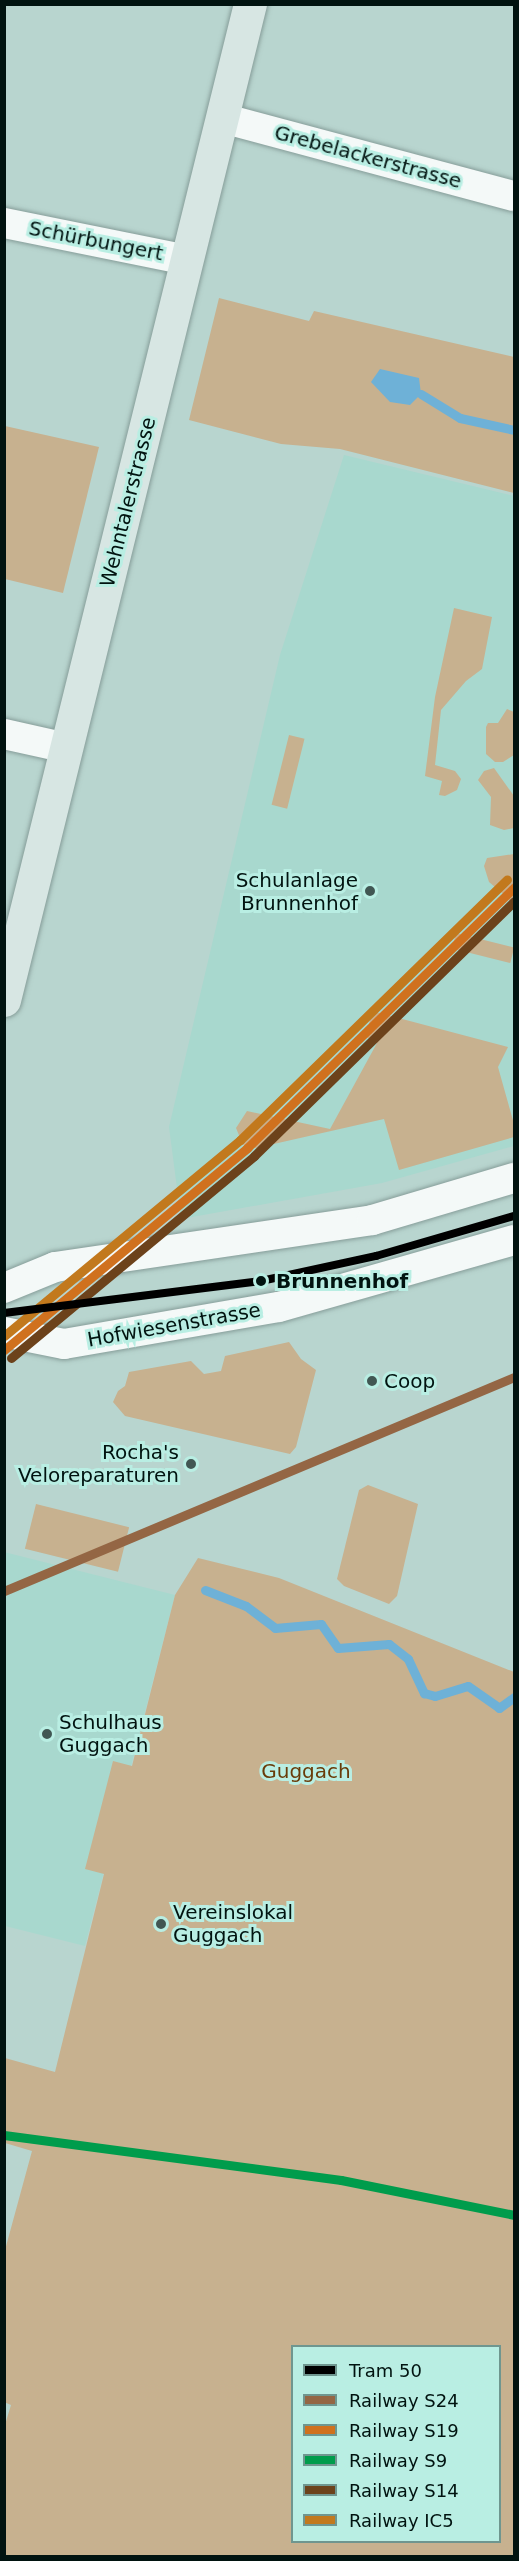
<!DOCTYPE html>
<meta charset="utf-8">
<style>
body{margin:0}
#map{position:relative;width:519px;height:2561px;overflow:hidden;background:#b8d5cf;font-family:"DejaVu Sans",sans-serif}
div>[style]{position:absolute}
.built>*{inset:0;background:#a8d8ce}
.green>*{inset:0;background:#c7b18f;transform-origin:0 0}
.water>*{inset:0;background:#6eb1d7}
.stream>*{height:9px;margin:-4.5px;padding:0 4.5px;transform-origin:4.5px;border-radius:4.5px;background:#6eb1d7}
.roads{filter:drop-shadow(0 0 2px #869d99) drop-shadow(0 0 2px #869d99)}
.minor>*{height:30px;margin:-15px;padding:0 15px;transform-origin:15px;border-radius:15px;background:#f4f9f8}
.major>*{height:33px;margin:-16.5px;padding:0 16.5px;transform-origin:16.5px;border-radius:16.5px;background:#d7e6e3}
.rail-1>*{height:9px;margin:-4.5px;padding:0 4.5px;transform-origin:4.5px;border-radius:4.5px;background:#946644}
.rail-2>*{height:9px;margin:-4.5px;padding:0 4.5px;transform-origin:4.5px;border-radius:4.5px;background:#d0711e}
.rail-3>*{height:9px;margin:-4.5px;padding:0 4.5px;transform-origin:4.5px;border-radius:4.5px;background:#009c4c}
.rail-4>*{height:9px;margin:-4.5px;padding:0 4.5px;transform-origin:4.5px;border-radius:4.5px;background:#6c421b}
.rail-5>*{height:9px;margin:-4.5px;padding:0 4.5px;transform-origin:4.5px;border-radius:4.5px;background:#c2791d}
.tram-1>*{height:8px;margin:-4px;padding:0 4px;transform-origin:4px;border-radius:4px;background:#000}
.dots>*{width:16px;height:16px;translate:-50% -50%;box-sizing:border-box;border:3px solid #b9eee3;border-radius:50%}
span{translate:-50% -50%;white-space:nowrap;text-align:center;line-height:1.15;-webkit-text-stroke:6px #b9eee3;paint-order:stroke}
.street-label{font-size:20px;color:#011310}
.poi-label{font-size:20px;color:#011310}
.right{translate:-100% -50%;text-align:right}
.left{translate:0 -50%;text-align:left}
.stop-label{font-size:20px;color:#011310;font-weight:700}
.park-label{font-size:20px;color:#693b09}
.frame{position:absolute;inset:0;border:6px solid #011310;pointer-events:none}
.legend{position:absolute;left:291px;top:2345px;width:210px;height:198px;box-sizing:border-box;background:#b9eee3;border:2px solid #6f968f;margin:0;padding:8px 10px;list-style:none;font-size:18px;color:#011310}
.legend li{display:flex;align-items:center;gap:12px;height:30px}
.legend b{width:30px;border:2px solid #6f968f}
</style>
<div id="map">
<div class="built">
<div style="clip-path:polygon(344px 455px,514px 496px,514px 1146px,382px 1183px,181px 1219px,169px 1127px,280px 655px)"></div>
<div style="clip-path:polygon(4px 1552px,175px 1595px,85px 1946px,5px 1926px)"></div>
</div>
<div class="green">
<div style="clip-path:polygon(219px 298px,309px 321px,314px 311px,514px 357px,514px 493px,340px 449px,281px 444px,189px 420px)"></div>
<div style="clip-path:polygon(5px 426px,99px 447px,63px 593px,5px 579px)"></div>
<div style="clip-path:polygon(454px 608px,492px 617px,482px 669px,466px 681px,441px 710px,435px 765px,455px 771px,461px 779px,457px 790px,445px 796px,439px 795px,442px 781px,425px 776px,435px 697px)"></div>
<div style="clip-path:polygon(507px 709px,514px 712px,514px 755px,503px 762px,495px 762px,486px 754px,486px 727px,488px 723px,498px 723px)"></div>
<div style="left:289px;top:735px;width:16px;height:72px;rotate:14deg"></div>
<div style="clip-path:polygon(494px 768px,514px 796px,514px 828px,504px 830px,490px 825px,491px 797px,478px 780px,484px 771px)"></div>
<div style="clip-path:polygon(514px 854px,514px 910px,508px 898px,489px 882px,484px 866px,487px 858px)"></div>
<div style="left:456px;top:933px;width:60px;height:16px;rotate:14deg"></div>
<div style="clip-path:polygon(372px 1011px,508px 1047px,498px 1067px,514px 1124px,514px 1137px,399px 1170px,384px 1119px,256px 1148px,243px 1145px,236px 1128px,247px 1111px,330px 1129px,377px 1043px,366px 1037px)"></div>
<div style="clip-path:polygon(289px 1342px,301px 1359px,316px 1370px,296px 1447px,290px 1454px,125px 1416px,113px 1402px,118px 1391px,125px 1386px,129px 1372px,191px 1361px,204px 1374px,221px 1371px,225px 1356px)"></div>
<div style="clip-path:polygon(368px 1485px,418px 1504px,397px 1596px,389px 1604px,344px 1586px,337px 1579px,359px 1490px)"></div>
<div style="left:36px;top:1504px;width:96px;height:46px;rotate:14deg"></div>
<div style="clip-path:polygon(evenodd,198px 1558px,279px 1578px,514px 1672px,514px 2556px,5px 2556px,4px 2428px,11px 2405px,4px 2402px,5px 2250px,32px 2151px,5px 2143px,5px 2058px,55px 2072px,104px 1874px,85px 1869px,113px 1761px,132px 1766px,175px 1595px,198px 1558px,292px 2346px,500px 2346px,500px 2542px,292px 2542px,292px 2346px)"></div>
</div>
<div class="water">
<div style="clip-path:polygon(380px 369px,419px 378px,421px 394px,410px 405px,390px 402px,371px 382px)"></div>
</div>
<div class="stream">
<div style="left:421px;top:394px;width:46px;rotate:31.6deg"></div>
<div style="left:460px;top:418px;width:55px;rotate:12.5deg"></div>
<div style="left:205px;top:1590px;width:44px;rotate:21.3deg"></div>
<div style="left:246px;top:1606px;width:36px;rotate:37deg"></div>
<div style="left:275px;top:1628px;width:46px;rotate:-5deg"></div>
<div style="left:321px;top:1624px;width:29px;rotate:55deg"></div>
<div style="left:338px;top:1648px;width:51px;rotate:-4.5deg"></div>
<div style="left:389px;top:1644px;width:24px;rotate:38deg"></div>
<div style="left:408px;top:1659px;width:38px;rotate:65deg"></div>
<div style="left:424px;top:1693px;width:11px;rotate:15deg"></div>
<div style="left:435px;top:1696px;width:34px;rotate:-17deg"></div>
<div style="left:468px;top:1686px;width:38px;rotate:35deg"></div>
<div style="left:499px;top:1708px;width:19px;rotate:-36deg"></div>
</div>
<div class="roads">
<div class="minor">
<div style="left:222px;top:118px;width:302px;rotate:15deg"></div>
<div style="left:4px;top:223px;width:187px;rotate:11.4deg"></div>
<div style="left:4px;top:734px;width:65px;rotate:12.5deg"></div>
<div style="left:4px;top:1288px;width:55px;rotate:-22.4deg"></div>
<div style="left:55px;top:1267px;width:320px;rotate:-8.4deg"></div>
<div style="left:372px;top:1220px;width:148px;rotate:-16.5deg"></div>
<div style="left:4px;top:1332px;width:61px;rotate:11.3deg"></div>
<div style="left:64px;top:1344px;width:218px;rotate:-9.8deg"></div>
<div style="left:279px;top:1307px;width:244px;rotate:-15.9deg"></div>
</div>
<div class="major">
<div style="left:4px;top:1000px;width:1026px;rotate:-76.13deg"></div>
</div>
</div>
<div class="rail-1">
<div style="left:4px;top:1591px;width:553px;rotate:-22.76deg"></div>
</div>
<div class="rail-2">
<div style="left:4px;top:1350px;width:316px;rotate:-39.7deg"></div>
<div style="left:247px;top:1148px;width:373px;rotate:-44.3deg"></div>
</div>
<div class="rail-3">
<div style="left:4px;top:2135px;width:340px;rotate:7.6deg"></div>
<div style="left:341px;top:2180px;width:177px;rotate:11.4deg"></div>
</div>
<div class="rail-4">
<div style="left:11px;top:1358px;width:316px;rotate:-39.7deg"></div>
<div style="left:254px;top:1156px;width:364px;rotate:-44.4deg"></div>
</div>
<div class="rail-5">
<div style="left:4px;top:1336px;width:307px;rotate:-39.7deg"></div>
<div style="left:240px;top:1140px;width:373px;rotate:-44.3deg"></div>
</div>
<div class="tram-1">
<div style="left:4px;top:1313px;width:259px;rotate:-7.1deg"></div>
<div style="left:261px;top:1281px;width:118px;rotate:-12.3deg"></div>
<div style="left:376px;top:1256px;width:144px;rotate:-16.2deg"></div>
</div>
<div class="dots">
<div style="left:370px;top:891px;background:#415753"></div>
<div style="left:261px;top:1281px;background:#011310"></div>
<div style="left:372px;top:1381px;background:#415753"></div>
<div style="left:191px;top:1464px;background:#415753"></div>
<div style="left:47px;top:1734px;background:#415753"></div>
<div style="left:161px;top:1924px;background:#415753"></div>
</div>
<div class="street-label">
<span style="left:368px;top:157px;rotate:15deg">Grebelackerstrasse</span>
<span style="left:96px;top:241px;rotate:11deg">Schürbungert</span>
<span style="left:128px;top:502px;rotate:-76deg">Wehntalerstrasse</span>
<span style="left:174px;top:1325px;rotate:-10deg">Hofwiesenstrasse</span>
</div>
<div class="poi-label">
<span class="right" style="left:358px;top:892px">Schulanlage<br>Brunnenhof</span>
<span class="left" style="left:384px;top:1381px">Coop</span>
<span class="right" style="left:179px;top:1464px">Rocha's<br>Veloreparaturen</span>
<span class="left" style="left:59px;top:1734px">Schulhaus<br>Guggach</span>
<span class="left" style="left:173px;top:1924px">Vereinslokal<br>Guggach</span>
</div>
<div class="stop-label">
<span class="left" style="left:276px;top:1281px">Brunnenhof</span>
</div>
<div class="park-label">
<span style="left:306px;top:1771px">Guggach</span>
</div>
<div class="frame"></div>
<ul class="legend">
<li><b style="height:8px;background:#000"></b>Tram 50</li>
<li><b style="height:8px;background:#946644"></b>Railway S24</li>
<li><b style="height:8px;background:#d0711e"></b>Railway S19</li>
<li><b style="height:8px;background:#009c4c"></b>Railway S9</li>
<li><b style="height:8px;background:#6c421b"></b>Railway S14</li>
<li><b style="height:8px;background:#c2791d"></b>Railway IC5</li>
</ul>
</div>
